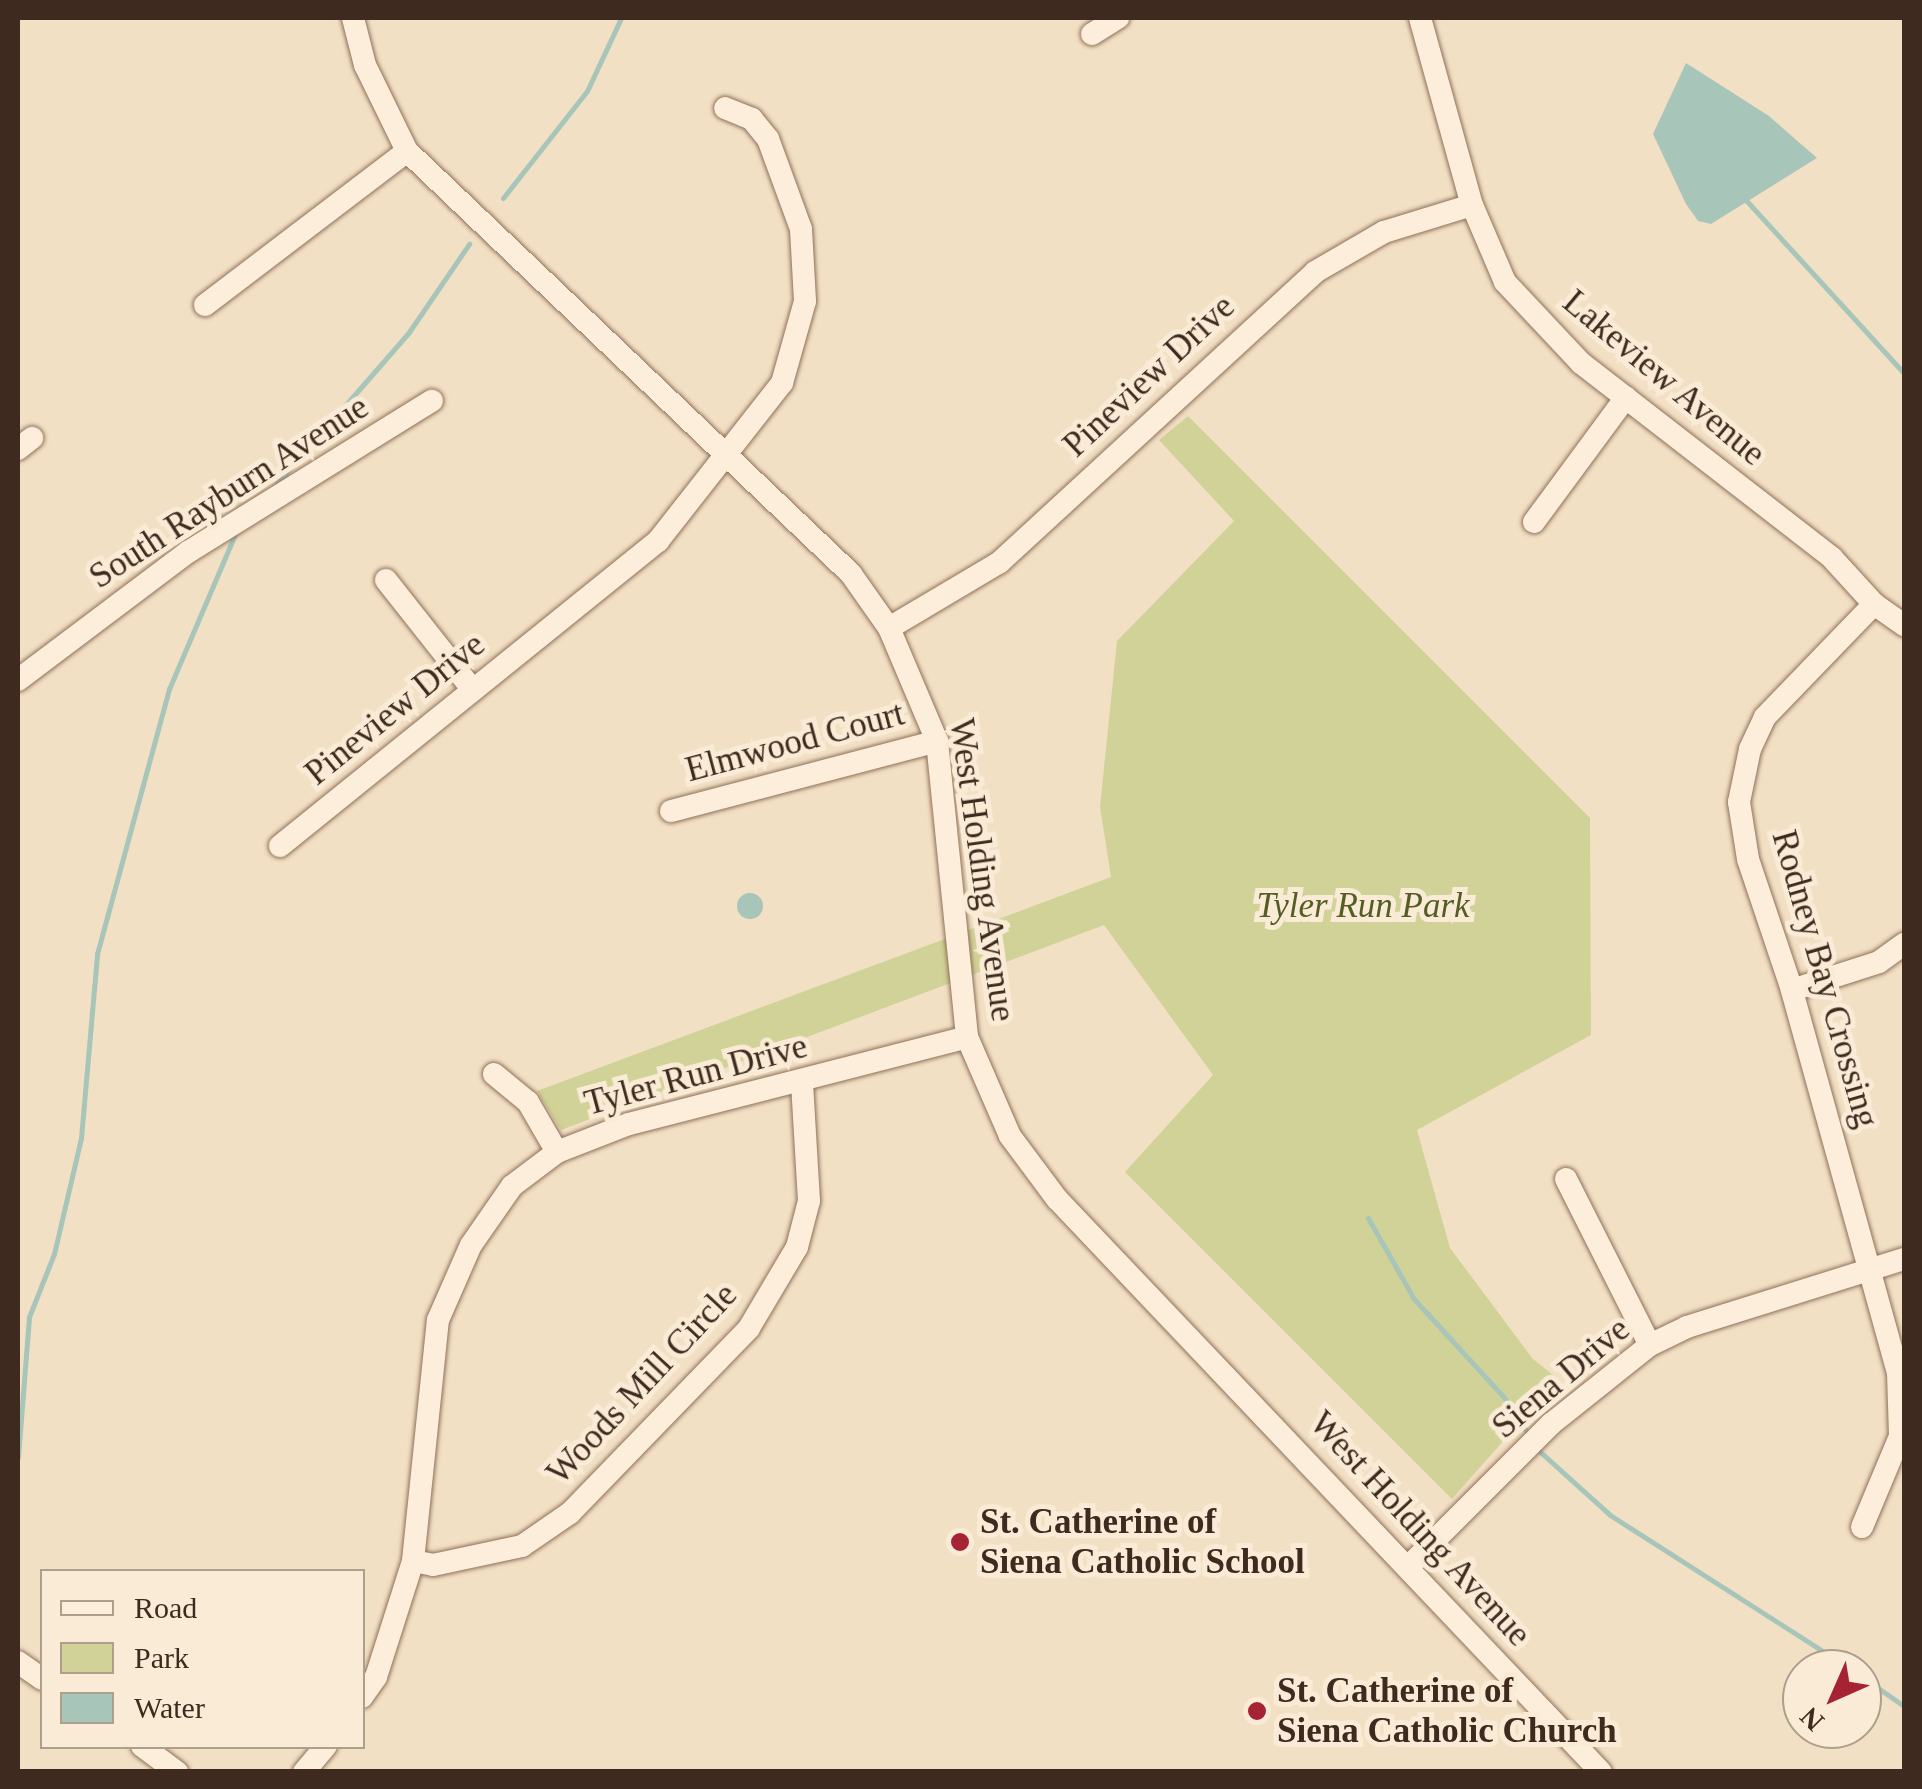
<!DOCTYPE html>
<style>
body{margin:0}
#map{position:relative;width:1922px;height:1789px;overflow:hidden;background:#f2e0c5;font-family:Georgia,serif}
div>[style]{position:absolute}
.green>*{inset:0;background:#d1d297}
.water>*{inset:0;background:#a7c5b9}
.round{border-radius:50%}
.stream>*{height:5px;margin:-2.5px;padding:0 2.5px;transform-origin:2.5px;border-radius:2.5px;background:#a7c5b9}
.roads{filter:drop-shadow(0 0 2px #907059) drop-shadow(0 0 2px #907059)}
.minor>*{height:22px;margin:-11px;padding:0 11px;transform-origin:11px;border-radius:11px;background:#fceeda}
.dots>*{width:28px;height:28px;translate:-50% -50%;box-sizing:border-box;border:5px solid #f9ebd6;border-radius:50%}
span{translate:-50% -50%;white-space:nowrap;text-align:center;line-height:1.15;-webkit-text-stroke:10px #f9ebd6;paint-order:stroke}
.street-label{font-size:35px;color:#3e2a1e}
.park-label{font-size:35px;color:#545d23;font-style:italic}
.poi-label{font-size:35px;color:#3e2a1e;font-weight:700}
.left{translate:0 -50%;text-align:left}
.frame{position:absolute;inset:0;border:20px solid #3e2a1e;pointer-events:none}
.legend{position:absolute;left:40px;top:1569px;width:325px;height:180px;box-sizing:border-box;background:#f9ebd6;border:2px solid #ae9e8c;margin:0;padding:12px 18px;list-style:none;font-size:30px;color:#3e2a1e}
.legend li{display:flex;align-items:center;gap:20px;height:50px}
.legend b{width:50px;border:2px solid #ae9e8c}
.north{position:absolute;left:1782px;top:1649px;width:100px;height:100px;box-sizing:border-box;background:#f9ebd6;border:2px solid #ae9e8c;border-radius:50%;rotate:225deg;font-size:28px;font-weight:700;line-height:40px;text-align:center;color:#3e2a1e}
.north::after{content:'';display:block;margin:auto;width:35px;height:45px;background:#a52332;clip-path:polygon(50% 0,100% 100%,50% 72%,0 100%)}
</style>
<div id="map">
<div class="green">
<div style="clip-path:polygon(1188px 416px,1590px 818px,1591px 1035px,1417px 1130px,1450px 1248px,1533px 1359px,1558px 1379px,1452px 1499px,1125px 1172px,1213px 1075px,1104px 925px,561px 1130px,537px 1091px,1111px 877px,1100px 807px,1117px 641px,1234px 521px,1159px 440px)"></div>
</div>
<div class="water">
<div style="clip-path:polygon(1686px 63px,1769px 116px,1817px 158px,1711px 224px,1698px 221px,1686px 204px,1653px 134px)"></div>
<div class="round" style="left:737px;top:893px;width:26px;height:26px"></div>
</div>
<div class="stream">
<div style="left:503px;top:198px;width:136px;rotate:-51.9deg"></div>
<div style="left:587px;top:91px;width:81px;rotate:-65deg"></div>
<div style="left:1744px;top:198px;width:237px;rotate:47.6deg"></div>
<div style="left:274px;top:487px;width:206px;rotate:-48.9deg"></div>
<div style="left:409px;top:332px;width:107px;rotate:-55.7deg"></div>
<div style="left:1368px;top:1218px;width:93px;rotate:60.4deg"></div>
<div style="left:1414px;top:1299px;width:132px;rotate:47.5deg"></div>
<div style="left:1503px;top:1396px;width:47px;rotate:56.3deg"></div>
<div style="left:1537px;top:1449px;width:98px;rotate:42.1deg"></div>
<div style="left:1610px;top:1515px;width:286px;rotate:32.6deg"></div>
<div style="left:18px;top:1457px;width:140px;rotate:-85.5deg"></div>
<div style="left:29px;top:1317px;width:68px;rotate:-68.4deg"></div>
<div style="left:54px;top:1254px;width:119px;rotate:-76.9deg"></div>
<div style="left:81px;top:1138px;width:185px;rotate:-85deg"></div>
<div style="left:97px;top:954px;width:275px;rotate:-74.8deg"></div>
<div style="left:169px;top:689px;width:168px;rotate:-66.9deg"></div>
<div style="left:1862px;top:1677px;width:51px;rotate:34.6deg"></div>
</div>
<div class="roads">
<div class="minor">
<div style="left:353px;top:18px;width:49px;rotate:75.7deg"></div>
<div style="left:365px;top:65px;width:96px;rotate:64deg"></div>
<div style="left:407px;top:151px;width:613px;rotate:43.61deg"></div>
<div style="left:851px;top:574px;width:66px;rotate:54.9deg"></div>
<div style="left:889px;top:628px;width:123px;rotate:67deg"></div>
<div style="left:937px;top:741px;width:298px;rotate:84.2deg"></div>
<div style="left:967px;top:1037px;width:108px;rotate:66.5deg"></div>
<div style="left:1010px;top:1136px;width:79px;rotate:53.3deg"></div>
<div style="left:1057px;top:1199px;width:790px;rotate:46.49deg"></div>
<div style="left:1420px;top:18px;width:194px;rotate:74.5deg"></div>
<div style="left:1472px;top:205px;width:84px;rotate:66.8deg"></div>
<div style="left:1505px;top:282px;width:111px;rotate:46.8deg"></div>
<div style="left:1581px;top:363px;width:318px;rotate:37.8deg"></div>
<div style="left:1832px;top:558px;width:62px;rotate:47.6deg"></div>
<div style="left:1874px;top:604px;width:37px;rotate:35deg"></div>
<div style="left:1092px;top:34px;width:31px;rotate:-32deg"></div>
<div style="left:205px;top:305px;width:254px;rotate:-37.3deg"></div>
<div style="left:18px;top:449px;width:18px;rotate:-38deg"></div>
<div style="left:1534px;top:522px;width:155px;rotate:-53.6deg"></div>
<div style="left:386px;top:580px;width:140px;rotate:51.7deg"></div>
<div style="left:889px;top:628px;width:129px;rotate:-30.7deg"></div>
<div style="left:1000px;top:562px;width:428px;rotate:-42.6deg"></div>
<div style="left:1315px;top:272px;width:80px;rotate:-30.1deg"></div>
<div style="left:1384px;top:232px;width:92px;rotate:-17.1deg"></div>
<div style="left:18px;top:680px;width:213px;rotate:-37deg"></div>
<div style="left:188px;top:552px;width:287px;rotate:-31.8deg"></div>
<div style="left:671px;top:811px;width:275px;rotate:-14.7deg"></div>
<div style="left:280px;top:846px;width:486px;rotate:-38.9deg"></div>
<div style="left:658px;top:541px;width:201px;rotate:-51.9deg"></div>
<div style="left:782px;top:383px;width:85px;rotate:-74.3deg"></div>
<div style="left:805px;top:301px;width:72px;rotate:-93.2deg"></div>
<div style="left:801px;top:229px;width:96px;rotate:-110.1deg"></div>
<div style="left:768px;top:139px;width:26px;rotate:-129deg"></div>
<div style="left:752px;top:119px;width:29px;rotate:-158deg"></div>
<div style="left:1792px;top:990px;width:91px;rotate:-17.8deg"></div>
<div style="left:1879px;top:962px;width:31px;rotate:-36deg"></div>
<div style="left:494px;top:1074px;width:44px;rotate:39.5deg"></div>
<div style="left:528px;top:1102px;width:58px;rotate:59.9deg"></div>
<div style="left:1566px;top:1179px;width:186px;rotate:63.2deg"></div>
<div style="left:1862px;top:1527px;width:99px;rotate:-67.3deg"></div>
<div style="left:1900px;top:1436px;width:63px;rotate:-91.8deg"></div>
<div style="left:1898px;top:1373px;width:397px;rotate:-105.5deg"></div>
<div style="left:1792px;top:990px;width:138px;rotate:-108.6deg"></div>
<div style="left:1748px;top:859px;width:58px;rotate:-99deg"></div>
<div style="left:1739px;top:802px;width:54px;rotate:-78.3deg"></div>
<div style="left:1750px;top:749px;width:35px;rotate:-65deg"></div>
<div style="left:1765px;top:717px;width:157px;rotate:-46deg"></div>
<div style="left:413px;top:1561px;width:20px;rotate:11deg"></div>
<div style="left:433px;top:1565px;width:91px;rotate:-12.1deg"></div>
<div style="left:522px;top:1546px;width:58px;rotate:-34.5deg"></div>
<div style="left:570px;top:1513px;width:257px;rotate:-45.9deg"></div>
<div style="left:749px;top:1328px;width:94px;rotate:-59.3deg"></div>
<div style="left:797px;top:1247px;width:48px;rotate:-75.4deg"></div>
<div style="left:809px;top:1201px;width:119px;rotate:-93.4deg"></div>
<div style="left:1409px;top:1566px;width:201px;rotate:-45deg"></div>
<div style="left:1551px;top:1424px;width:127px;rotate:-38.6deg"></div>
<div style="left:1650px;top:1345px;width:41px;rotate:-25.9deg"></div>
<div style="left:1687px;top:1327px;width:227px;rotate:-17.4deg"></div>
<div style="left:18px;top:1662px;width:29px;rotate:35deg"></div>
<div style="left:362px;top:1697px;width:24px;rotate:-55deg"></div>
<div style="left:376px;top:1677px;width:122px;rotate:-72.3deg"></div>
<div style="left:413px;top:1561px;width:242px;rotate:-84.1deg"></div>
<div style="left:438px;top:1320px;width:82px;rotate:-66.3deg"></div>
<div style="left:471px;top:1245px;width:72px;rotate:-55.2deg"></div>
<div style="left:512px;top:1186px;width:56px;rotate:-37.1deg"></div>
<div style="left:557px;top:1152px;width:77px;rotate:-21.3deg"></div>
<div style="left:629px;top:1124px;width:349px;rotate:-14.4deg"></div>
<div style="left:142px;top:1746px;width:44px;rotate:36.6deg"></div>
<div style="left:304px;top:1772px;width:34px;rotate:-50deg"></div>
</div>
</div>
<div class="dots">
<div style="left:960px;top:1542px;background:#a52332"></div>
<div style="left:1257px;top:1711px;background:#a52332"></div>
</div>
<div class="street-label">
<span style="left:1149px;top:376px;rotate:-43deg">Pineview Drive</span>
<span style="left:1664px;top:378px;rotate:40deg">Lakeview Avenue</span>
<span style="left:229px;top:492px;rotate:-33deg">South Rayburn Avenue</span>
<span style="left:395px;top:709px;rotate:-39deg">Pineview Drive</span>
<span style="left:795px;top:742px;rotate:-15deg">Elmwood Court</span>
<span style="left:982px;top:870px;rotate:82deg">West Holding Avenue</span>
<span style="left:1825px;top:979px;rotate:74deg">Rodney Bay Crossing</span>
<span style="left:696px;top:1075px;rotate:-15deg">Tyler Run Drive</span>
<span style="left:1561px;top:1378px;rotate:-40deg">Siena Drive</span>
<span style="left:642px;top:1384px;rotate:-47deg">Woods Mill Circle</span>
<span style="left:1420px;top:1529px;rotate:47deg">West Holding Avenue</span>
</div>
<div class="park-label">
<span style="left:1363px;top:906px">Tyler Run Park</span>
</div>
<div class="poi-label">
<span class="left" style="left:980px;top:1542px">St. Catherine of<br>Siena Catholic School</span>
<span class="left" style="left:1277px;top:1711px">St. Catherine of<br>Siena Catholic Church</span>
</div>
<div class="frame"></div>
<ul class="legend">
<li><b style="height:12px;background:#fceeda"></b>Road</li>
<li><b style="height:28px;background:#d1d297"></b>Park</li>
<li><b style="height:28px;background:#a7c5b9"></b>Water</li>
</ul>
<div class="north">N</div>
</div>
